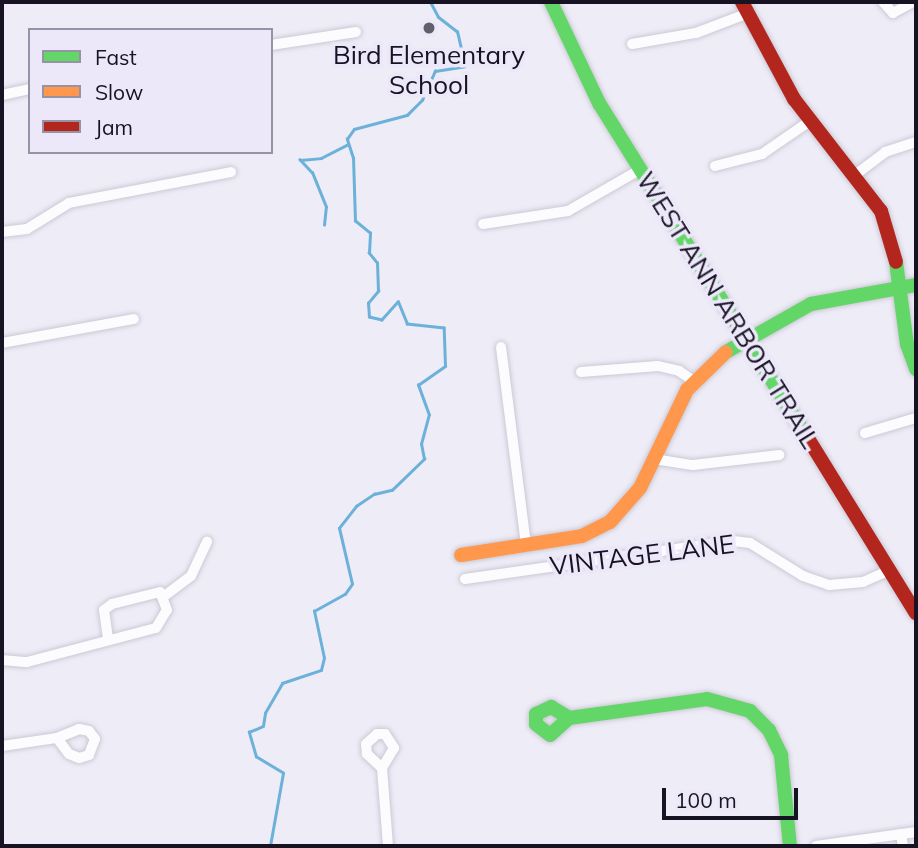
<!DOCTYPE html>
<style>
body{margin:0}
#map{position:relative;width:918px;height:848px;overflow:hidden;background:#eeecf6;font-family:Mulish,sans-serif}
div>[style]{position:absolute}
.stream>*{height:2.5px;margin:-1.25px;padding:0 1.25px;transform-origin:1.25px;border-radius:1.25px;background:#6cb1d9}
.roads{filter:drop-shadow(0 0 2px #cbc9d5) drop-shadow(0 0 2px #cbc9d5)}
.street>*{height:10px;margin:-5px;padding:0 5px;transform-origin:5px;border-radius:5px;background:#fcfcfe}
.fast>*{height:14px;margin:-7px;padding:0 7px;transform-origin:7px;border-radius:7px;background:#63d668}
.slow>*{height:14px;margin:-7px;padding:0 7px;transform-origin:7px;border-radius:7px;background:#ff974d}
.jam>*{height:14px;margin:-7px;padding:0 7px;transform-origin:7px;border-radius:7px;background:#b3261e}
.dots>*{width:19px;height:19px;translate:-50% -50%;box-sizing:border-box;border:4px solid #ece8fa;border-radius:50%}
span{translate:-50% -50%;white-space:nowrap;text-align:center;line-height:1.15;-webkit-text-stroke:7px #ece8fa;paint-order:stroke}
.poi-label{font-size:26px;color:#171322}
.street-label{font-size:26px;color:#171322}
.frame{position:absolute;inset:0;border:4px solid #171322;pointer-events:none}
.legend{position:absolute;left:28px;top:28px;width:245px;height:126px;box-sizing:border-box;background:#ece8fa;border:2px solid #9793a4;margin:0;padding:9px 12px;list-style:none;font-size:21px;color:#171322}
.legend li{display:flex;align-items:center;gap:14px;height:35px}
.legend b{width:35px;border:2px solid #9793a4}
.scale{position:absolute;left:662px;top:788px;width:136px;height:32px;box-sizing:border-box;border:4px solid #171322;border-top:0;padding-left:9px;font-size:21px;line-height:24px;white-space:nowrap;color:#171322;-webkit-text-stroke:5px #ece8fa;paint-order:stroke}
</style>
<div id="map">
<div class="stream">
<div style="left:324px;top:225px;width:18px;rotate:-84deg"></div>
<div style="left:326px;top:207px;width:37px;rotate:-112deg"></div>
<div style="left:312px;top:173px;width:18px;rotate:-133deg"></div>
<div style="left:300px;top:160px;width:21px;rotate:-5deg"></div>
<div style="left:321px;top:158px;width:30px;rotate:-27deg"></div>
<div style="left:270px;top:846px;width:74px;rotate:-79.9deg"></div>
<div style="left:283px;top:773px;width:31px;rotate:-149deg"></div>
<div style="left:256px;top:757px;width:26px;rotate:-106deg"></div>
<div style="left:249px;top:732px;width:15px;rotate:-23deg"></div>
<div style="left:263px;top:726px;width:13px;rotate:-81deg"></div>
<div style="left:265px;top:713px;width:34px;rotate:-60deg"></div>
<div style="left:282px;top:683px;width:41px;rotate:-18.4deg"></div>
<div style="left:321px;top:670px;width:12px;rotate:-76deg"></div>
<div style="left:324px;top:658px;width:48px;rotate:-102deg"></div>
<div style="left:314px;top:611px;width:35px;rotate:-29deg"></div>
<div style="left:345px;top:594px;width:12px;rotate:-55deg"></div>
<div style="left:352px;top:584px;width:57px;rotate:-103.1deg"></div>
<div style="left:339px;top:528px;width:28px;rotate:-52deg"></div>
<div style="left:356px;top:506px;width:22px;rotate:-34deg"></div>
<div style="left:374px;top:494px;width:18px;rotate:-13deg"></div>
<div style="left:392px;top:490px;width:45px;rotate:-44.1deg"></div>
<div style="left:424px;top:459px;width:15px;rotate:-101deg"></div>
<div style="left:421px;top:444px;width:30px;rotate:-75deg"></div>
<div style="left:429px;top:415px;width:32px;rotate:-110deg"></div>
<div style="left:418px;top:385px;width:33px;rotate:-35deg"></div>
<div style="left:445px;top:366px;width:38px;rotate:-92deg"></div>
<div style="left:444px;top:328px;width:37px;rotate:-174deg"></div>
<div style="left:407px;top:324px;width:24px;rotate:-112deg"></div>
<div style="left:398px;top:302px;width:24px;rotate:132deg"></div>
<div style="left:382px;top:320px;width:13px;rotate:-167deg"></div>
<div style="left:369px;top:317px;width:14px;rotate:-94deg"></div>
<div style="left:368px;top:303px;width:16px;rotate:-50deg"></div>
<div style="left:378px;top:291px;width:28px;rotate:-92deg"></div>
<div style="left:377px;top:263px;width:13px;rotate:-129deg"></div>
<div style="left:369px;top:253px;width:20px;rotate:-87deg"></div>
<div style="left:370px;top:233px;width:19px;rotate:-141deg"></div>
<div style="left:355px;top:221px;width:63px;rotate:-91.8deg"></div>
<div style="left:353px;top:158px;width:20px;rotate:-108deg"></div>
<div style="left:347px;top:139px;width:12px;rotate:-55deg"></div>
<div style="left:354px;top:129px;width:55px;rotate:-14.8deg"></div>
<div style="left:407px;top:115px;width:21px;rotate:-45deg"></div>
<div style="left:422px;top:100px;width:32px;rotate:-66deg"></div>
<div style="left:435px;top:71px;width:30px;rotate:-9deg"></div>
<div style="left:465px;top:66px;width:35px;rotate:-103deg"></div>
<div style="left:457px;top:32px;width:24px;rotate:-142deg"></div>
<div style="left:438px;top:17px;width:17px;rotate:-118deg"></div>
</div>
<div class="roads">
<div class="street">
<div style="left:883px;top:2px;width:15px;rotate:48deg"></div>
<div style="left:893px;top:13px;width:23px;rotate:-29deg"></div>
<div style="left:632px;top:44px;width:65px;rotate:-9.8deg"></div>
<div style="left:696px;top:33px;width:53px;rotate:-20.8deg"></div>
<div style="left:271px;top:45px;width:86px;rotate:-8.7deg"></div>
<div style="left:2px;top:95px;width:29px;rotate:-12deg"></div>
<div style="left:715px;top:166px;width:49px;rotate:-14.3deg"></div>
<div style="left:762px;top:154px;width:58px;rotate:-34.5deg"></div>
<div style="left:855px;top:175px;width:38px;rotate:-37deg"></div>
<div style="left:885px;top:152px;width:33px;rotate:-18deg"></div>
<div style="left:483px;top:224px;width:86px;rotate:-8.7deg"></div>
<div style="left:568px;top:211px;width:84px;rotate:-29.9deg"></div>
<div style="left:2px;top:232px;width:25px;rotate:-7deg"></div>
<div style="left:27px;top:229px;width:49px;rotate:-31.8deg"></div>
<div style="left:69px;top:203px;width:165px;rotate:-10.8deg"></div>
<div style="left:2px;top:343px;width:134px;rotate:-10.3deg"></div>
<div style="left:501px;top:347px;width:201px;rotate:82.8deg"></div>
<div style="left:581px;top:372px;width:77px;rotate:-4.5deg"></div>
<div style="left:658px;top:366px;width:22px;rotate:13deg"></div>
<div style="left:679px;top:371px;width:18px;rotate:34deg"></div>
<div style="left:865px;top:433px;width:53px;rotate:-16.4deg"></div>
<div style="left:654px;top:459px;width:39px;rotate:9deg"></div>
<div style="left:693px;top:465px;width:87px;rotate:-6.6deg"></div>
<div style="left:465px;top:579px;width:271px;rotate:-8.1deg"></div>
<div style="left:733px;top:541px;width:17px;rotate:7deg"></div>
<div style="left:750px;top:543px;width:62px;rotate:31.9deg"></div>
<div style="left:803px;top:576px;width:28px;rotate:19deg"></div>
<div style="left:829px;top:585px;width:34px;rotate:-5deg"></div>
<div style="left:863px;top:582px;width:30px;rotate:-24deg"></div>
<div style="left:163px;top:597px;width:35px;rotate:-37deg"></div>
<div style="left:191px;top:576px;width:38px;rotate:-65deg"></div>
<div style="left:2px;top:660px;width:25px;rotate:5deg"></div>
<div style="left:27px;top:662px;width:133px;rotate:-14.8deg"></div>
<div style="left:156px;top:628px;width:21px;rotate:-59deg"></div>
<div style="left:167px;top:610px;width:19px;rotate:-111deg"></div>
<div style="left:160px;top:592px;width:49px;rotate:166deg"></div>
<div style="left:112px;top:604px;width:10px;rotate:143deg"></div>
<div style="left:104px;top:610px;width:30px;rotate:82deg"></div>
<div style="left:2px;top:746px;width:56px;rotate:-8.3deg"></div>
<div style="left:57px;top:738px;width:24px;rotate:-22deg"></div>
<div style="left:79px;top:729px;width:10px;rotate:11deg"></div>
<div style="left:89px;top:731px;width:10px;rotate:53deg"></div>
<div style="left:95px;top:739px;width:17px;rotate:111deg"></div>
<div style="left:89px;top:755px;width:10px;rotate:163deg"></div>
<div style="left:79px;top:758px;width:11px;rotate:-158deg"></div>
<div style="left:69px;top:754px;width:20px;rotate:-127deg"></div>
<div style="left:382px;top:768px;width:21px;rotate:-137deg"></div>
<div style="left:367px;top:754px;width:10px;rotate:-96deg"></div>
<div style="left:366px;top:744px;width:15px;rotate:-42deg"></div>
<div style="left:377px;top:734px;width:8px"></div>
<div style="left:385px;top:734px;width:17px;rotate:57deg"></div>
<div style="left:394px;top:748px;width:23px;rotate:121deg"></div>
<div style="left:382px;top:768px;width:78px;rotate:85.6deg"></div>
<div style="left:901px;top:834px;width:12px;rotate:81deg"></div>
<div style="left:816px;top:846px;width:101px;rotate:-8deg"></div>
</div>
<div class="fast">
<div style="left:551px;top:2px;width:112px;rotate:64.6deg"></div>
<div style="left:599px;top:103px;width:388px;rotate:58.1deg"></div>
<div style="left:896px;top:262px;width:83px;rotate:82.4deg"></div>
<div style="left:907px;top:344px;width:27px;rotate:70deg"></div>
<div style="left:726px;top:352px;width:98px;rotate:-29.5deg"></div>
<div style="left:811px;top:304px;width:107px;rotate:-10.3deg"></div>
<div style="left:569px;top:718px;width:25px;rotate:138deg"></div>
<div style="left:550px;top:735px;width:18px;rotate:-142deg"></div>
<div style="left:536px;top:724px;width:10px;rotate:-90deg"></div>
<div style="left:536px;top:714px;width:17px;rotate:-25deg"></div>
<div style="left:551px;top:707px;width:21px;rotate:31deg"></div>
<div style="left:569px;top:718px;width:139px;rotate:-7.8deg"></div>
<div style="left:707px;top:699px;width:45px;rotate:15.6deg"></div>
<div style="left:750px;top:711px;width:27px;rotate:45deg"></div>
<div style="left:769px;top:730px;width:28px;rotate:64deg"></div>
<div style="left:781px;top:755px;width:91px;rotate:84.4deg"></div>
</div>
<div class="slow">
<div style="left:461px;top:555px;width:122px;rotate:-8.9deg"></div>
<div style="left:582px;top:536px;width:31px;rotate:-27deg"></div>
<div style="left:610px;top:522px;width:45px;rotate:-48.6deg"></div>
<div style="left:640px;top:488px;width:109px;rotate:-64.4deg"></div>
<div style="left:687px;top:390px;width:54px;rotate:-44.3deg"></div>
</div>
<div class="jam">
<div style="left:742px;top:2px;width:110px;rotate:61.8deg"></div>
<div style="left:794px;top:99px;width:142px;rotate:52.2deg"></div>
<div style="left:881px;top:211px;width:53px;rotate:73.6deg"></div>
<div style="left:804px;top:432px;width:213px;rotate:58.3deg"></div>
</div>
</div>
<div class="dots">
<div style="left:429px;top:28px;background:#625f6c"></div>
</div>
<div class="poi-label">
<span style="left:429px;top:70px">Bird Elementary<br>School</span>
</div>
<div class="street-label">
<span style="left:728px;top:310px;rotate:58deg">WEST ANN ARBOR TRAIL</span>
<span style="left:642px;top:555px;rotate:-7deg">VINTAGE LANE</span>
</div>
<div class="frame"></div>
<ul class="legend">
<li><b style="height:9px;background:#63d668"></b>Fast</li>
<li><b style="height:9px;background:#ff974d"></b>Slow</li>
<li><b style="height:9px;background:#b3261e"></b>Jam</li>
</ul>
<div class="scale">100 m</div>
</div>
